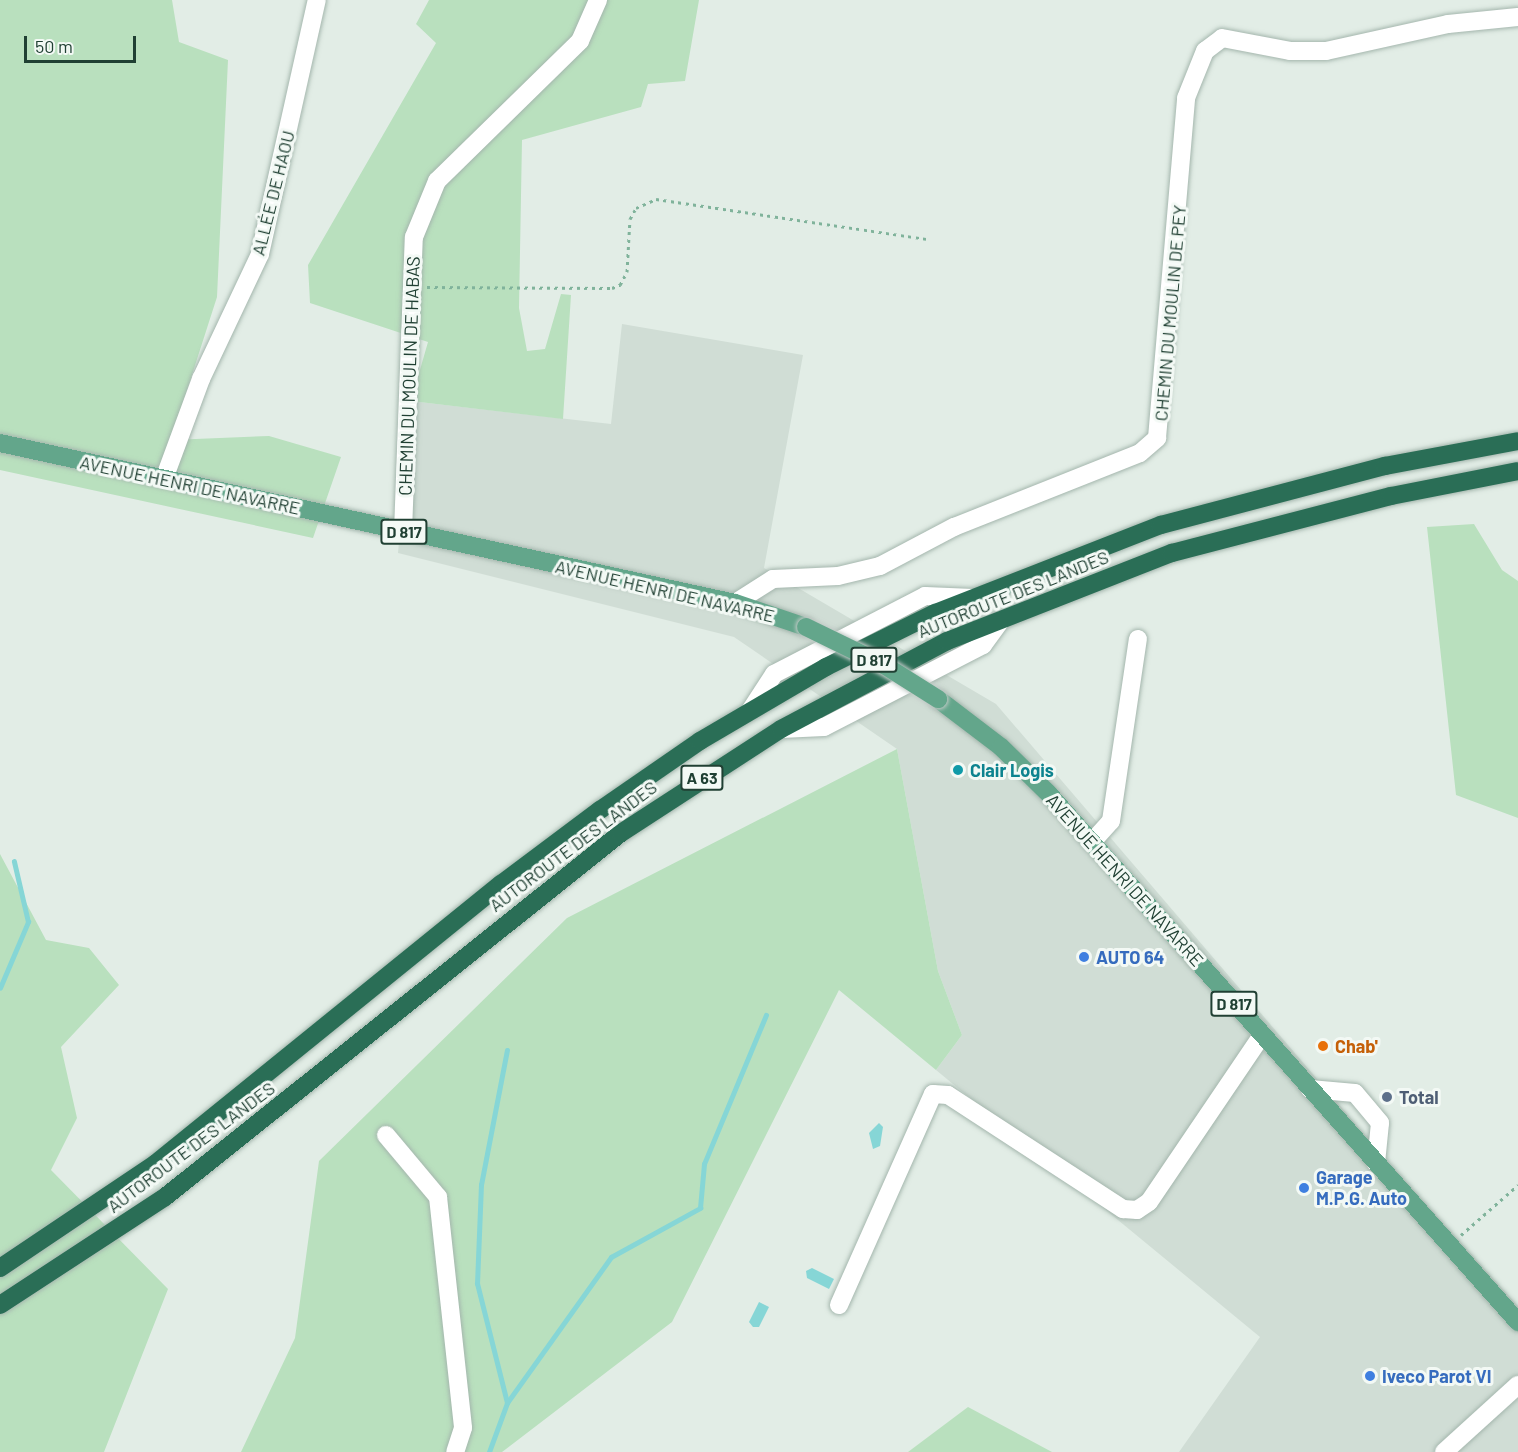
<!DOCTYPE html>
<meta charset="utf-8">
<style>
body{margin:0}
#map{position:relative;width:1518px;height:1452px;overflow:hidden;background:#e2ede6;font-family:Barlow,sans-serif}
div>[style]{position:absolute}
.built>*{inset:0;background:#d0ddd5}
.green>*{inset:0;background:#b9e0be}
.water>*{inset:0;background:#86d6d6}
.stream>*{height:4.5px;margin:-2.25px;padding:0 2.25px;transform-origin:2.25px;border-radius:2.25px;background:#86d6d6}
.path>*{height:3px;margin-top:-1.5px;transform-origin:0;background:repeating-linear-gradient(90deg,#80b39b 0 3px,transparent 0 7.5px)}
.roads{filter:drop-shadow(0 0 2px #a4b6ad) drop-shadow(0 0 2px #a4b6ad)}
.minor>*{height:18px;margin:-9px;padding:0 9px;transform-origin:9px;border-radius:9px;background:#fff}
.major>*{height:18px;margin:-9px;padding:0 9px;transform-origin:9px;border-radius:9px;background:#63a68b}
.highway>*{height:18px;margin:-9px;padding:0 9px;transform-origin:9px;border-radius:9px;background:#2a6e56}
.bridges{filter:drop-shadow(0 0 2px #c1cac6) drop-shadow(0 0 2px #c1cac6)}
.major-bridge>*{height:18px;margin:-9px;padding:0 9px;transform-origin:9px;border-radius:9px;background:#63a68b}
.dots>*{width:16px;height:16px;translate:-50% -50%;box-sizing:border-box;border:3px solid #f3f9f5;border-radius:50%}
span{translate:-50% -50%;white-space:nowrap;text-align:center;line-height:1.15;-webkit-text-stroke:6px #f3f9f5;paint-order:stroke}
.shield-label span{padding:2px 4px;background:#f3f9f5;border:2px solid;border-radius:4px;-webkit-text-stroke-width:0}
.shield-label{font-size:16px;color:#204033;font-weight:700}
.street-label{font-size:18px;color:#204033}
.culture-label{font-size:18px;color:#0d838f;font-weight:700}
.left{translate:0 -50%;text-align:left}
.shop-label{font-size:18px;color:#366cbe;font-weight:700}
.food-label{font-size:18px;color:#c56008;font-weight:700}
.service-label{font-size:18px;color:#4e5e75;font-weight:700}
.scale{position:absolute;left:24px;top:36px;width:112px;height:27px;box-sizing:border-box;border:3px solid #204033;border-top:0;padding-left:8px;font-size:18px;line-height:21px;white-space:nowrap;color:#204033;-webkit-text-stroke:4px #f3f9f5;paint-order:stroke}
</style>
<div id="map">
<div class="built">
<div style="clip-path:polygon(622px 324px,803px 355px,764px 568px,996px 704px,1384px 1157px,1518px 1306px,1518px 1452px,1179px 1452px,1260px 1337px,936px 1070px,962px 1035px,938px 971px,897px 749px,734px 637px,398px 553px,411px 401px,611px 424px)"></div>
</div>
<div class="green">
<div style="clip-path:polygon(0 0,172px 0,179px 42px,228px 60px,217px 297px,171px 440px,269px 436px,341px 457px,313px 538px,0 470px)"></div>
<div style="clip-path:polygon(429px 0,699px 0,685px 81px,648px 84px,641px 107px,522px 140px,519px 308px,527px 351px,545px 349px,561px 294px,571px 295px,563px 419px,411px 401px,428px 342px,310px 303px,308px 265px,436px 43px,416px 24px)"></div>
<div style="clip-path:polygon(1474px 524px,1502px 570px,1518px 581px,1518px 818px,1456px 795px,1427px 527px)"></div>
<div style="clip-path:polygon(897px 749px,938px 971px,962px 1035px,936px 1070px,839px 990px,672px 1322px,502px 1452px,241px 1452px,295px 1338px,319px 1161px,567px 918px)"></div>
<div style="clip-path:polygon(0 854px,46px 940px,89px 948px,119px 985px,61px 1047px,77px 1118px,51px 1170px,168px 1289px,104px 1452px,0 1452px)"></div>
<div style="clip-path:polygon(968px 1407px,1052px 1452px,908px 1452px)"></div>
</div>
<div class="water">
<div style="clip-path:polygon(879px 1123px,883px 1127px,880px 1146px,873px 1149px,869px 1133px)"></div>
<div style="clip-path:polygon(812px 1268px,834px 1279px,829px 1289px,807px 1278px,806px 1271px)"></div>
<div style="clip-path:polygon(759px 1302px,769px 1307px,759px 1327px,753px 1327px,749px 1322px)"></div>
</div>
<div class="stream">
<div style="left:0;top:988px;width:72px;rotate:-67deg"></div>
<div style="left:28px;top:922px;width:62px;rotate:-103.1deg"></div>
<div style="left:507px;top:1403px;width:179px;rotate:-54.5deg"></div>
<div style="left:611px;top:1257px;width:102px;rotate:-28.8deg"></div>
<div style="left:700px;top:1208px;width:44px;rotate:-84.8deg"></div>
<div style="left:704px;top:1164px;width:161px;rotate:-67.4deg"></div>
<div style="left:489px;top:1452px;width:52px;rotate:-69.8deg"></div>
<div style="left:507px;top:1403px;width:123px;rotate:-104.1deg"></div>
<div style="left:477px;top:1284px;width:99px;rotate:-87.7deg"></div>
<div style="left:481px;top:1185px;width:137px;rotate:-79.1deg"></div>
</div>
<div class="path">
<div style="left:427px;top:287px;width:185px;rotate:0.3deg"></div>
<div style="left:612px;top:288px;width:9px;rotate:-21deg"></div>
<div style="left:620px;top:285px;width:15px;rotate:-62deg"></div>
<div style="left:627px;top:272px;width:53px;rotate:-86.8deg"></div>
<div style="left:630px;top:219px;width:13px;rotate:-61deg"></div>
<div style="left:636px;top:208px;width:22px;rotate:-24deg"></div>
<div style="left:656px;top:199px;width:273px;rotate:8.4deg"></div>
<div style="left:1461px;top:1235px;width:76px;rotate:-41.3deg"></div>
</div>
<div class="roads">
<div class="minor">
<div style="left:164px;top:479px;width:107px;rotate:-69.7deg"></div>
<div style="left:201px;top:379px;width:138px;rotate:-64.7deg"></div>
<div style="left:260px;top:254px;width:260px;rotate:-77.4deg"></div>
<div style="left:403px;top:532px;width:295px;rotate:-87.9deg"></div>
<div style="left:414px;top:237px;width:61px;rotate:-67.7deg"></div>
<div style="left:437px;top:181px;width:200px;rotate:-44.4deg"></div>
<div style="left:580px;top:41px;width:45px;rotate:-66.3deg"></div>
<div style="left:735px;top:603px;width:45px;rotate:-32.3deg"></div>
<div style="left:773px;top:579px;width:65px;rotate:-2.6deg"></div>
<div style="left:838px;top:576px;width:43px;rotate:-13.4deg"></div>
<div style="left:880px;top:566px;width:84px;rotate:-27.8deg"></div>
<div style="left:954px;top:527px;width:200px;rotate:-21.7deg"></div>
<div style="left:1140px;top:453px;width:23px;rotate:-41deg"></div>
<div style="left:1157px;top:438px;width:341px;rotate:-85.1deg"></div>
<div style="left:1186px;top:98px;width:51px;rotate:-68deg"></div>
<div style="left:1205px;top:51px;width:21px;rotate:-37deg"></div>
<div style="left:1222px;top:38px;width:69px;rotate:10.8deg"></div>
<div style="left:1290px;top:51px;width:36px"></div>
<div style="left:1326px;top:51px;width:125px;rotate:-12.5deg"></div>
<div style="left:1448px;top:24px;width:70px;rotate:-5.7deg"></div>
<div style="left:750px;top:711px;width:44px;rotate:-57deg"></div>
<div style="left:774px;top:674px;width:170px;rotate:-27.3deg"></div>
<div style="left:925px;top:596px;width:48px;rotate:2.4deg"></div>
<div style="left:781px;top:729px;width:43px;rotate:-2.7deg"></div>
<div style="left:824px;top:727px;width:179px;rotate:-27.3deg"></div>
<div style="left:983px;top:645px;width:31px;rotate:-54deg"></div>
<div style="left:1092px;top:842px;width:28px;rotate:-48deg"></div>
<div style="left:1111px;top:821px;width:184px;rotate:-81.6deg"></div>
<div style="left:1310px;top:1089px;width:45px;rotate:5.1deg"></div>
<div style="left:1355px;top:1093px;width:39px;rotate:50deg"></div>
<div style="left:1380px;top:1123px;width:40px;rotate:95.7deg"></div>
<div style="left:386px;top:1135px;width:81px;rotate:50deg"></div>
<div style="left:438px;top:1197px;width:232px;rotate:83.8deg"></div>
<div style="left:463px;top:1428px;width:25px;rotate:108deg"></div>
<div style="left:839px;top:1305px;width:231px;rotate:-66deg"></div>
<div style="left:933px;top:1094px;width:15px;rotate:4deg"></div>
<div style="left:948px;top:1095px;width:209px;rotate:33.1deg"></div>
<div style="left:1123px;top:1209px;width:14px;rotate:4deg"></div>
<div style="left:1137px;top:1210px;width:14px;rotate:-34deg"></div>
<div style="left:1149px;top:1202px;width:202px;rotate:-55.9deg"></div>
<div style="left:1444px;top:1452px;width:100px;rotate:-42.2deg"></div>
</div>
<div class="major">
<div style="left:0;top:443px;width:752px;rotate:12.28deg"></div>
<div style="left:735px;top:603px;width:75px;rotate:18.7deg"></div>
<div style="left:938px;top:699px;width:79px;rotate:37.3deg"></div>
<div style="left:1001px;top:747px;width:66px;rotate:44.4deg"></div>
<div style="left:1048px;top:793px;width:708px;rotate:48.38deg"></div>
</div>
<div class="highway">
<div style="left:0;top:1268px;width:188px;rotate:-33.9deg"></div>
<div style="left:156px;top:1163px;width:444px;rotate:-39deg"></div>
<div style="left:501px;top:884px;width:124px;rotate:-36.8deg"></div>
<div style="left:600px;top:810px;width:121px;rotate:-34.6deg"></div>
<div style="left:700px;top:741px;width:146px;rotate:-30.4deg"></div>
<div style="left:826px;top:667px;width:122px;rotate:-26.4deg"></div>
<div style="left:935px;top:613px;width:243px;rotate:-21.3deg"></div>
<div style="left:1161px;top:525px;width:232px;rotate:-14.8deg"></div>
<div style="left:1385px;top:466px;width:135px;rotate:-10.6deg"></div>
<div style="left:0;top:1305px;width:197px;rotate:-33.2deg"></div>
<div style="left:165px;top:1197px;width:583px;rotate:-38.6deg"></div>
<div style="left:621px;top:833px;width:191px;rotate:-33deg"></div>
<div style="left:781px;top:729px;width:188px;rotate:-27.9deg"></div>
<div style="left:947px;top:641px;width:242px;rotate:-21.4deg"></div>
<div style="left:1172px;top:553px;width:226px;rotate:-14.6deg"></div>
<div style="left:1391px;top:496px;width:129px;rotate:-11.1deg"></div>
</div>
</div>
<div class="bridges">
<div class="major-bridge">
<div style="left:806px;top:627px;width:87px;rotate:26deg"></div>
<div style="left:884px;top:665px;width:64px;rotate:32.2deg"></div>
</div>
</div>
<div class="dots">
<div style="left:958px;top:770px;background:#0f9aa8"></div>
<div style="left:1084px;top:957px;background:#3f7fe0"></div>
<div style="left:1323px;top:1046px;background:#e8710a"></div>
<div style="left:1387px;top:1097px;background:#5c6f8a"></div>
<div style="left:1304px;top:1188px;background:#3f7fe0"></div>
<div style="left:1370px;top:1376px;background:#3f7fe0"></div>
</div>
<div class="shield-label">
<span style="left:404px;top:532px">D 817</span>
<span style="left:874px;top:660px">D 817</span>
<span style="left:702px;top:778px">A 63</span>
<span style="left:1234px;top:1004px">D 817</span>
</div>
<div class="street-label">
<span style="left:273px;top:193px;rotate:-76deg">ALLÉE DE HAOU</span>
<span style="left:1170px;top:313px;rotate:-85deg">CHEMIN DU MOULIN DE PEY</span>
<span style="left:409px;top:376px;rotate:-88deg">CHEMIN DU MOULIN DE HABAS</span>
<span style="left:190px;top:485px;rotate:12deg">AVENUE HENRI DE NAVARRE</span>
<span style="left:665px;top:591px;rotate:13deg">AVENUE HENRI DE NAVARRE</span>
<span style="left:1013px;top:594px;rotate:-22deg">AUTOROUTE DES LANDES</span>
<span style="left:573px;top:846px;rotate:-37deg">AUTOROUTE DES LANDES</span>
<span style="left:1125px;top:880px;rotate:48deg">AVENUE HENRI DE NAVARRE</span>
<span style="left:191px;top:1147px;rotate:-37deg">AUTOROUTE DES LANDES</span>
</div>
<div class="culture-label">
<span class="left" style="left:970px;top:770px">Clair Logis</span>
</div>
<div class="shop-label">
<span class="left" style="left:1096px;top:957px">AUTO 64</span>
<span class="left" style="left:1316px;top:1188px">Garage<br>M.P.G. Auto</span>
<span class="left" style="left:1382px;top:1376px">Iveco Parot VI</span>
</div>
<div class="food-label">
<span class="left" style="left:1335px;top:1046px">Chab'</span>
</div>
<div class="service-label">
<span class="left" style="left:1399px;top:1097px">Total</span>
</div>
<div class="scale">50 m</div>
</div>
